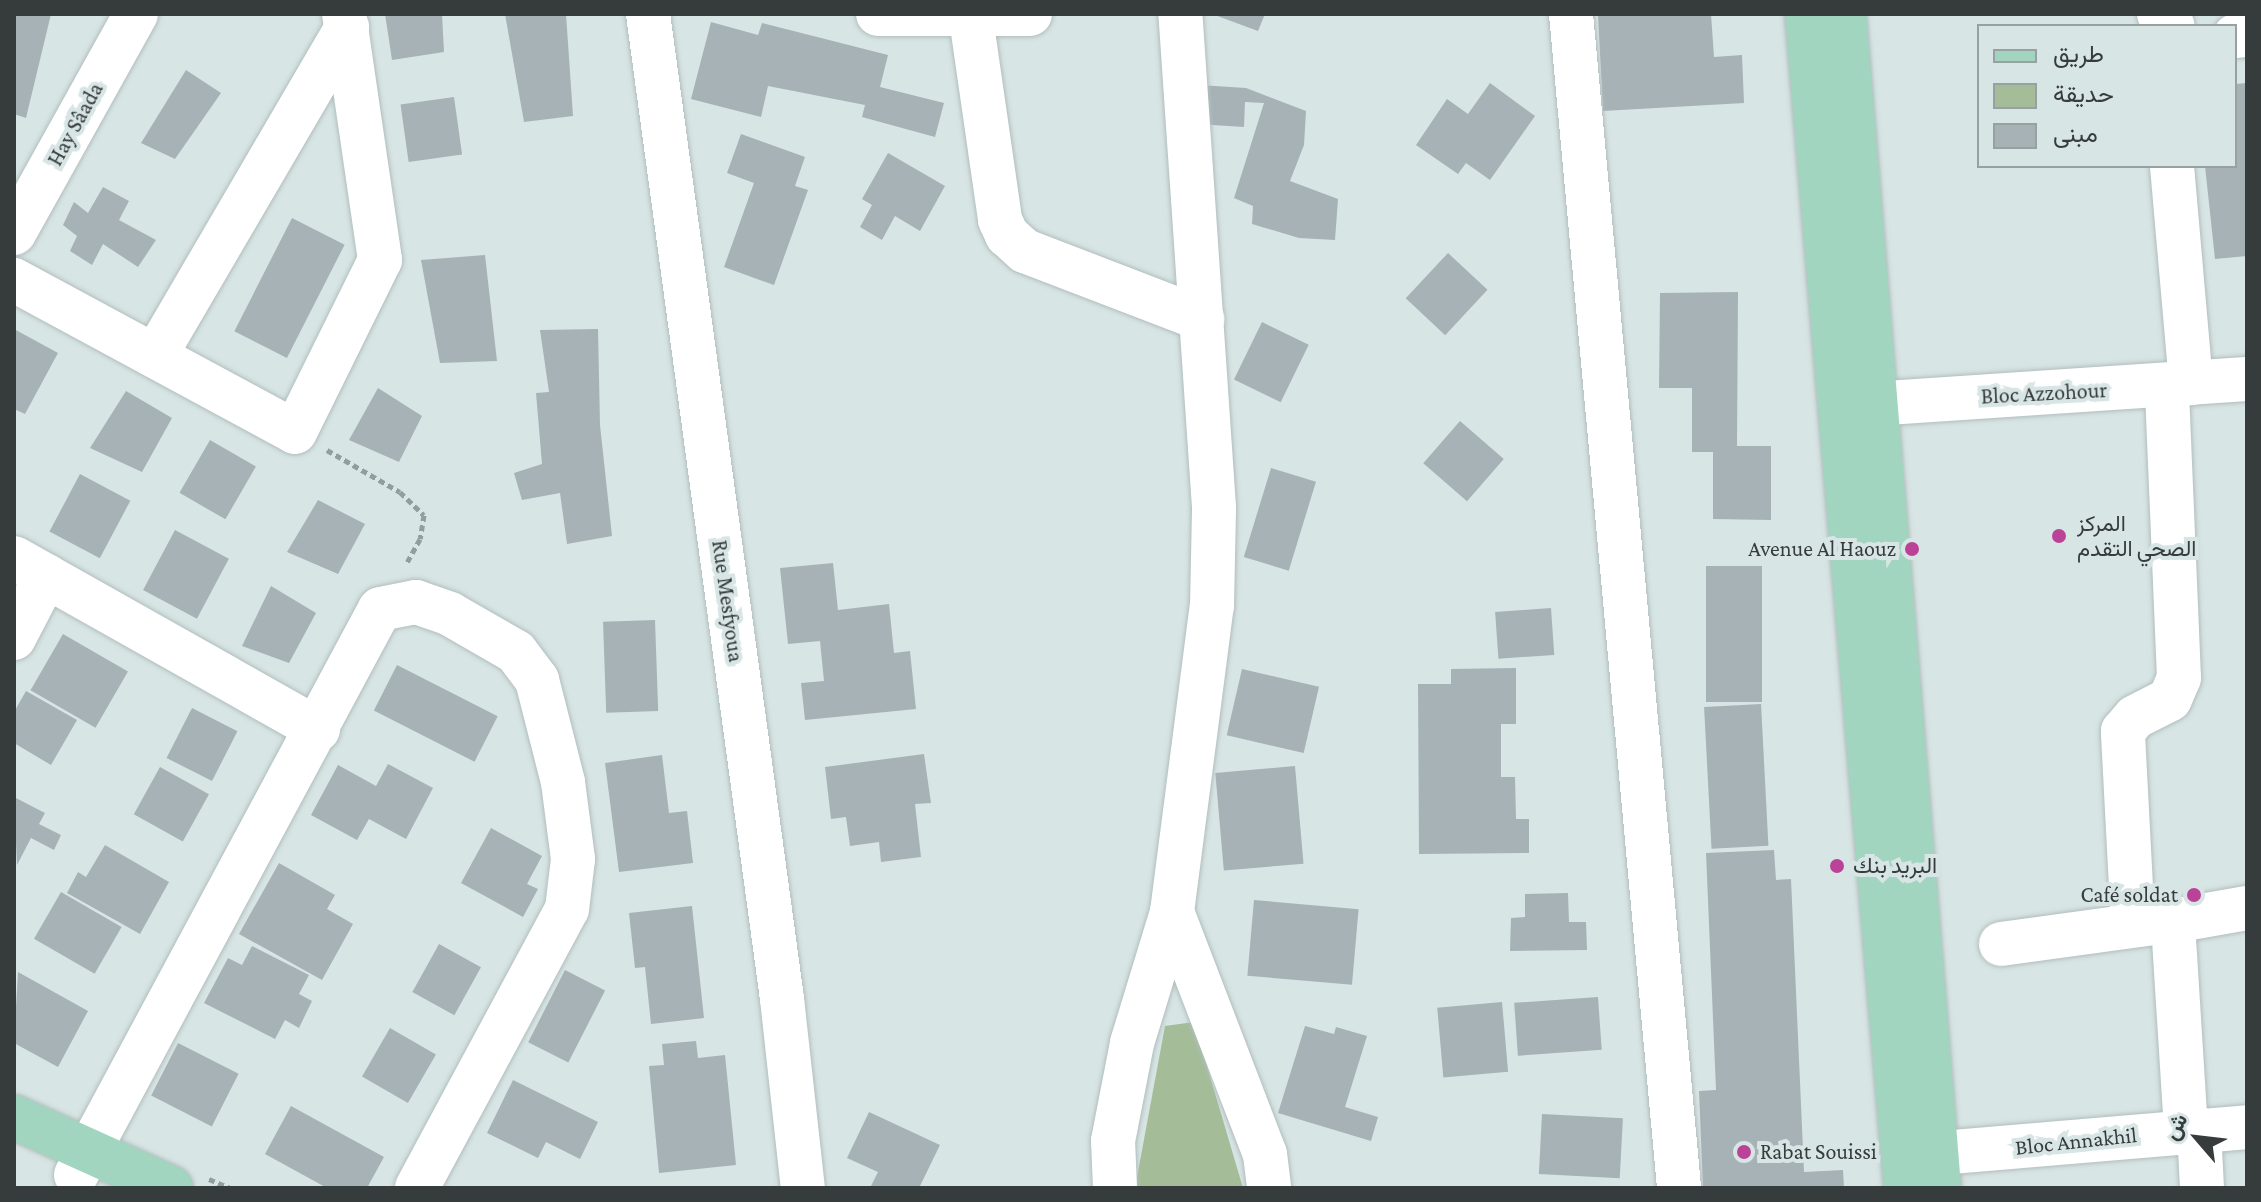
<!DOCTYPE html>
<meta charset="utf-8">
<style>
body{margin:0}
#map{position:relative;width:2261px;height:1202px;overflow:hidden;background:#d8e5e5;font-family:"Crimson Pro",Vazirmatn,serif}
div>[style]{position:absolute}
.green>*{inset:0;background:#a4bd98}
.building>*{inset:0;background:#a6b2b6;transform-origin:0 0}
.path>*{height:5px;margin-top:-2.5px;transform-origin:0;background:repeating-linear-gradient(90deg,#939d9d 0 6px,transparent 0 10px)}
.roads{filter:drop-shadow(0 0 2px #b1bebd) drop-shadow(0 0 2px #b1bebd)}
.minor>*{height:44px;margin:-22px;padding:0 22px;transform-origin:22px;border-radius:22px;background:#fff}
.major>*{height:44px;margin:-22px;padding:0 22px;transform-origin:22px;border-radius:22px;background:#a2d5c0}
.dots>*{width:22px;height:22px;translate:-50% -50%;box-sizing:border-box;border:4px solid #d8e5e5;border-radius:50%}
span{translate:-50% -50%;white-space:nowrap;text-align:center;line-height:1.15;-webkit-text-stroke:8px #d8e5e5;paint-order:stroke}
.street-label{font-size:22px;color:#363c3b}
.poi-label{font-size:22px;color:#363c3b}
.left{translate:0 -50%;text-align:left}
.right{translate:-100% -50%;text-align:right}
.frame{position:absolute;inset:0;border:16px solid #363c3b;pointer-events:none}
.legend{position:absolute;left:1977px;top:24px;width:260px;height:144px;box-sizing:border-box;background:#d8e5e5;border:2px solid #97a1a1;margin:0;padding:10px 14px;list-style:none;font-size:24px;color:#363c3b}
.legend li{display:flex;align-items:center;gap:16px;height:40px}
.legend b{width:40px;border:2px solid #97a1a1}
.north{position:absolute;left:2157px;top:1098px;width:80px;height:80px;-webkit-text-stroke:6px #d8e5e5;paint-order:stroke;rotate:298deg;font-size:22px;font-weight:700;line-height:32px;text-align:center;color:#363c3b}
.north::after{content:'';display:block;margin:auto;width:28px;height:36px;background:#363c3b;clip-path:polygon(50% 0,100% 100%,50% 72%,0 100%)}
</style>
<div id="map">
<div class="green">
<div style="clip-path:polygon(1194px 1022px,1243px 1188px,1135px 1188px,1165px 1026px)"></div>
</div>
<div class="building">
<div style="clip-path:polygon(14px 14px,51px 14px,26px 118px,14px 114px)"></div>
<div style="clip-path:polygon(385px 14px,442px 14px,444px 52px,392px 60px)"></div>
<div style="clip-path:polygon(505px 14px,566px 14px,573px 116px,524px 122px)"></div>
<div style="clip-path:polygon(1212px 14px,1265px 14px,1258px 31px)"></div>
<div style="clip-path:polygon(1623px 14px,1711px 14px,1714px 57px,1742px 55px,1744px 103px,1603px 111px,1598px 15px)"></div>
<div style="clip-path:polygon(711px 22px,758px 35px,762px 23px,888px 55px,880px 87px,944px 103px,935px 137px,862px 117px,865px 105px,768px 86px,761px 117px,691px 99px)"></div>
<div style="clip-path:polygon(186px 70px,221px 93px,175px 159px,141px 143px)"></div>
<div style="clip-path:polygon(1490px 83px,1535px 116px,1490px 180px,1466px 163px,1458px 174px,1416px 145px,1447px 99px,1468px 114px)"></div>
<div style="clip-path:polygon(2247px 83px,2247px 256px,2215px 259px,2205px 166px,2235px 166px,2235px 84px)"></div>
<div style="clip-path:polygon(1199px 85px,1246px 88px,1306px 111px,1304px 145px,1290px 181px,1338px 199px,1335px 240px,1299px 238px,1252px 224px,1253px 206px,1234px 198px,1264px 103px,1245px 102px,1244px 127px,1212px 125px,1197px 120px)"></div>
<div style="left:454px;top:97px;width:58px;height:54px;rotate:82deg"></div>
<div style="clip-path:polygon(741px 134px,805px 157px,795px 186px,808px 190px,774px 285px,724px 267px,754px 183px,727px 173px)"></div>
<div style="clip-path:polygon(888px 153px,945px 186px,920px 231px,895px 216px,882px 240px,860px 227px,872px 205px,862px 199px)"></div>
<div style="clip-path:polygon(103px 187px,129px 201px,119px 220px,156px 240px,138px 267px,103px 244px,92px 265px,70px 251px,77px 236px,63px 225px,74px 202px,88px 213px)"></div>
<div style="left:292px;top:218px;width:59px;height:127px;rotate:27deg"></div>
<div style="left:1448px;top:253px;width:54px;height:62px;rotate:43deg"></div>
<div style="clip-path:polygon(485px 255px,497px 361px,440px 363px,421px 260px)"></div>
<div style="clip-path:polygon(1738px 292px,1737px 446px,1771px 446px,1771px 520px,1713px 519px,1713px 452px,1692px 452px,1692px 388px,1659px 388px,1660px 293px)"></div>
<div style="left:1262px;top:322px;width:52px;height:64px;rotate:26deg"></div>
<div style="clip-path:polygon(14px 329px,58px 353px,25px 414px,14px 409px)"></div>
<div style="clip-path:polygon(598px 329px,600px 425px,612px 536px,567px 544px,560px 493px,522px 500px,514px 473px,542px 464px,536px 393px,549px 392px,540px 330px)"></div>
<div style="clip-path:polygon(378px 388px,422px 416px,399px 462px,349px 440px)"></div>
<div style="clip-path:polygon(126px 391px,172px 418px,142px 472px,90px 448px)"></div>
<div style="left:1460px;top:421px;width:58px;height:56px;rotate:41deg"></div>
<div style="left:210px;top:440px;width:53px;height:61px;rotate:30deg"></div>
<div style="left:1271px;top:468px;width:47px;height:93px;rotate:17deg"></div>
<div style="left:80px;top:474px;width:57px;height:65px;rotate:28deg"></div>
<div style="clip-path:polygon(318px 500px,365px 524px,338px 574px,287px 552px)"></div>
<div style="left:175px;top:530px;width:61px;height:68px;rotate:28deg"></div>
<div style="clip-path:polygon(833px 563px,838px 610px,889px 604px,894px 653px,910px 651px,916px 709px,805px 720px,801px 683px,824px 681px,820px 641px,788px 644px,780px 568px)"></div>
<div style="left:1706px;top:566px;width:56px;height:136px"></div>
<div style="clip-path:polygon(271px 586px,316px 613px,289px 663px,242px 646px)"></div>
<div style="left:1551px;top:608px;width:47px;height:56px;rotate:86deg"></div>
<div style="left:655px;top:620px;width:91px;height:52px;rotate:88deg"></div>
<div style="left:63px;top:634px;width:75px;height:65px;rotate:30deg"></div>
<div style="left:397px;top:665px;width:113px;height:51px;rotate:27deg"></div>
<div style="clip-path:polygon(1516px 668px,1516px 724px,1501px 724px,1501px 777px,1515px 777px,1516px 819px,1529px 819px,1529px 853px,1419px 854px,1418px 684px,1451px 684px,1451px 669px)"></div>
<div style="left:1242px;top:669px;width:79px;height:68px;rotate:13deg"></div>
<div style="clip-path:polygon(26px 691px,77px 720px,51px 765px,14px 743px,14px 712px)"></div>
<div style="left:1761px;top:704px;width:142px;height:57px;rotate:87deg"></div>
<div style="left:192px;top:708px;width:51px;height:56px;rotate:27deg"></div>
<div style="clip-path:polygon(924px 754px,931px 803px,915px 804px,921px 857px,881px 862px,879px 842px,850px 846px,846px 817px,831px 819px,825px 767px)"></div>
<div style="clip-path:polygon(662px 755px,669px 813px,687px 811px,693px 863px,619px 872px,605px 763px)"></div>
<div style="clip-path:polygon(388px 764px,433px 788px,406px 839px,369px 819px,357px 840px,311px 815px,338px 765px,376px 786px)"></div>
<div style="left:1295px;top:766px;width:98px;height:80px;rotate:85deg"></div>
<div style="left:160px;top:767px;width:56px;height:54px;rotate:29deg"></div>
<div style="clip-path:polygon(14px 797px,45px 813px,39px 824px,61px 835px,54px 850px,31px 838px,17px 865px)"></div>
<div style="clip-path:polygon(491px 828px,542px 856px,527px 884px,538px 889px,523px 917px,461px 883px)"></div>
<div style="clip-path:polygon(105px 845px,169px 882px,140px 934px,67px 893px,78px 872px,86px 877px)"></div>
<div style="clip-path:polygon(1774px 850px,1776px 880px,1791px 879px,1804px 1172px,1843px 1170px,1844px 1188px,1703px 1188px,1699px 1091px,1716px 1090px,1706px 853px)"></div>
<div style="clip-path:polygon(279px 863px,335px 895px,327px 909px,353px 924px,322px 980px,239px 934px)"></div>
<div style="left:61px;top:892px;width:70px;height:54px;rotate:30deg"></div>
<div style="clip-path:polygon(1568px 893px,1569px 922px,1586px 922px,1587px 950px,1510px 951px,1511px 918px,1525px 917px,1525px 894px)"></div>
<div style="left:1254px;top:900px;width:105px;height:76px;rotate:5deg"></div>
<div style="clip-path:polygon(692px 906px,704px 1018px,651px 1024px,645px 967px,635px 968px,629px 913px)"></div>
<div style="left:439px;top:944px;width:48px;height:55px;rotate:29deg"></div>
<div style="clip-path:polygon(252px 946px,309px 975px,299px 994px,312px 1001px,299px 1028px,285px 1020px,275px 1039px,204px 1003px,228px 958px,242px 965px)"></div>
<div style="left:565px;top:970px;width:45px;height:81px;rotate:27deg"></div>
<div style="clip-path:polygon(18px 972px,88px 1011px,58px 1067px,14px 1043px)"></div>
<div style="left:1598px;top:997px;width:53px;height:84px;rotate:86deg"></div>
<div style="left:1502px;top:1002px;width:70px;height:65px;rotate:85deg"></div>
<div style="clip-path:polygon(1305px 1026px,1334px 1034px,1336px 1027px,1367px 1036px,1345px 1107px,1378px 1117px,1371px 1141px,1278px 1113px)"></div>
<div style="left:390px;top:1028px;width:53px;height:56px;rotate:30deg"></div>
<div style="clip-path:polygon(696px 1041px,698px 1058px,725px 1055px,736px 1165px,659px 1173px,649px 1066px,664px 1065px,662px 1044px)"></div>
<div style="left:178px;top:1043px;width:68px;height:59px;rotate:27deg"></div>
<div style="clip-path:polygon(513px 1080px,598px 1122px,580px 1159px,546px 1142px,538px 1158px,487px 1133px)"></div>
<div style="clip-path:polygon(291px 1106px,384px 1157px,367px 1188px,327px 1188px,265px 1154px)"></div>
<div style="clip-path:polygon(869px 1112px,940px 1145px,919px 1188px,870px 1188px,878px 1172px,847px 1158px)"></div>
<div style="left:1542px;top:1114px;width:81px;height:60px;rotate:3deg"></div>
</div>
<div class="path">
<div style="left:327px;top:450px;width:84px;rotate:29.9deg"></div>
<div style="left:400px;top:492px;width:33px;rotate:44deg"></div>
<div style="left:424px;top:515px;width:24px;rotate:99deg"></div>
<div style="left:420px;top:539px;width:29px;rotate:119deg"></div>
<div style="left:209px;top:1179px;width:23px;rotate:23deg"></div>
</div>
<div class="roads">
<div class="minor">
<div style="left:648px;top:14px;width:994px;rotate:82.25deg"></div>
<div style="left:782px;top:999px;width:190px;rotate:83.7deg"></div>
<div style="left:878px;top:14px;width:152px"></div>
<div style="left:1571px;top:14px;width:1179px;rotate:84.74deg"></div>
<div style="left:2159px;top:14px;width:18px;rotate:41deg"></div>
<div style="left:971px;top:18px;width:204px;rotate:81.8deg"></div>
<div style="left:1000px;top:220px;width:17px;rotate:65deg"></div>
<div style="left:1007px;top:235px;width:24px;rotate:42deg"></div>
<div style="left:1025px;top:251px;width:190px;rotate:21deg"></div>
<div style="left:2235px;top:36px;width:12px;rotate:-5deg"></div>
<div style="left:2172px;top:166px;width:218px;rotate:85deg"></div>
<div style="left:14px;top:233px;width:251px;rotate:-60.9deg"></div>
<div style="left:14px;top:280px;width:319px;rotate:28.4deg"></div>
<div style="left:295px;top:432px;width:192px;rotate:-63.7deg"></div>
<div style="left:380px;top:260px;width:249px;rotate:-98.3deg"></div>
<div style="left:155px;top:356px;width:381px;rotate:-59.7deg"></div>
<div style="left:1841px;top:406px;width:407px;rotate:-3.8deg"></div>
<div style="left:14px;top:558px;width:349px;rotate:29.4deg"></div>
<div style="left:14px;top:638px;width:70px;rotate:-62.7deg"></div>
<div style="left:1172px;top:912px;width:259px;rotate:69deg"></div>
<div style="left:1265px;top:1154px;width:34px;rotate:83deg"></div>
<div style="left:2133px;top:925px;width:194px;rotate:-93deg"></div>
<div style="left:2123px;top:731px;width:18px;rotate:-49deg"></div>
<div style="left:2135px;top:717px;width:39px;rotate:-27deg"></div>
<div style="left:2170px;top:699px;width:23px;rotate:-67deg"></div>
<div style="left:2179px;top:678px;width:292px;rotate:-92.4deg"></div>
<div style="left:2001px;top:944px;width:162px;rotate:-7.8deg"></div>
<div style="left:2199px;top:1129px;width:59px;rotate:87.1deg"></div>
<div style="left:2186px;top:1130px;width:209px;rotate:-93.6deg"></div>
<div style="left:2173px;top:921px;width:75px;rotate:-10deg"></div>
<div style="left:1904px;top:1156px;width:344px;rotate:-4.8deg"></div>
<div style="left:76px;top:1175px;width:642px;rotate:-61.76deg"></div>
<div style="left:380px;top:609px;width:37px;rotate:-11deg"></div>
<div style="left:416px;top:602px;width:36px;rotate:19deg"></div>
<div style="left:450px;top:614px;width:76px;rotate:29.9deg"></div>
<div style="left:516px;top:652px;width:35px;rotate:53deg"></div>
<div style="left:537px;top:680px;width:105px;rotate:75.7deg"></div>
<div style="left:563px;top:782px;width:78px;rotate:82.6deg"></div>
<div style="left:573px;top:859px;width:50px;rotate:96.8deg"></div>
<div style="left:567px;top:909px;width:317px;rotate:118.3deg"></div>
<div style="left:1115px;top:1188px;width:47px;rotate:-92.4deg"></div>
<div style="left:1113px;top:1141px;width:100px;rotate:-79deg"></div>
<div style="left:1132px;top:1043px;width:137px;rotate:-73deg"></div>
<div style="left:1172px;top:912px;width:309px;rotate:-82.6deg"></div>
<div style="left:1212px;top:606px;width:99px;rotate:-88.8deg"></div>
<div style="left:1214px;top:507px;width:494px;rotate:-93.9deg"></div>
</div>
<div class="major">
<div style="left:1807px;top:14px;width:1178px;rotate:85.18deg"></div>
<div style="left:1844px;top:14px;width:1178px;rotate:85.37deg"></div>
<div style="left:14px;top:1117px;width:172px;rotate:24.3deg"></div>
</div>
</div>
<div class="dots">
<div style="left:2059px;top:536px;background:#ba4398"></div>
<div style="left:1912px;top:549px;background:#ba4398"></div>
<div style="left:1837px;top:866px;background:#ba4398"></div>
<div style="left:2194px;top:895px;background:#ba4398"></div>
<div style="left:1744px;top:1152px;background:#ba4398"></div>
</div>
<div class="street-label">
<span style="left:75px;top:124px;rotate:-61deg">Hay Sâada</span>
<span style="left:2044px;top:393px;rotate:-3deg">Bloc Azzohour</span>
<span style="left:728px;top:601px;rotate:82deg">Rue Mesfyoua</span>
<span style="left:2076px;top:1141px;rotate:-6deg">Bloc Annakhil</span>
</div>
<div class="poi-label">
<span class="left" style="left:2077px;top:536px">المركز<br>الصحي التقدم</span>
<span class="right" style="left:1896px;top:549px">Avenue Al Haouz</span>
<span class="left" style="left:1853px;top:866px">البريد بنك</span>
<span class="right" style="left:2178px;top:895px">Café soldat</span>
<span class="left" style="left:1760px;top:1152px">Rabat Souissi</span>
</div>
<div class="frame"></div>
<ul class="legend">
<li><b style="height:10px;background:#a2d5c0"></b>طريق</li>
<li><b style="height:22px;background:#a4bd98"></b>حديقة</li>
<li><b style="height:22px;background:#a6b2b6"></b>مبنى</li>
</ul>
<div class="north">ش</div>
</div>
